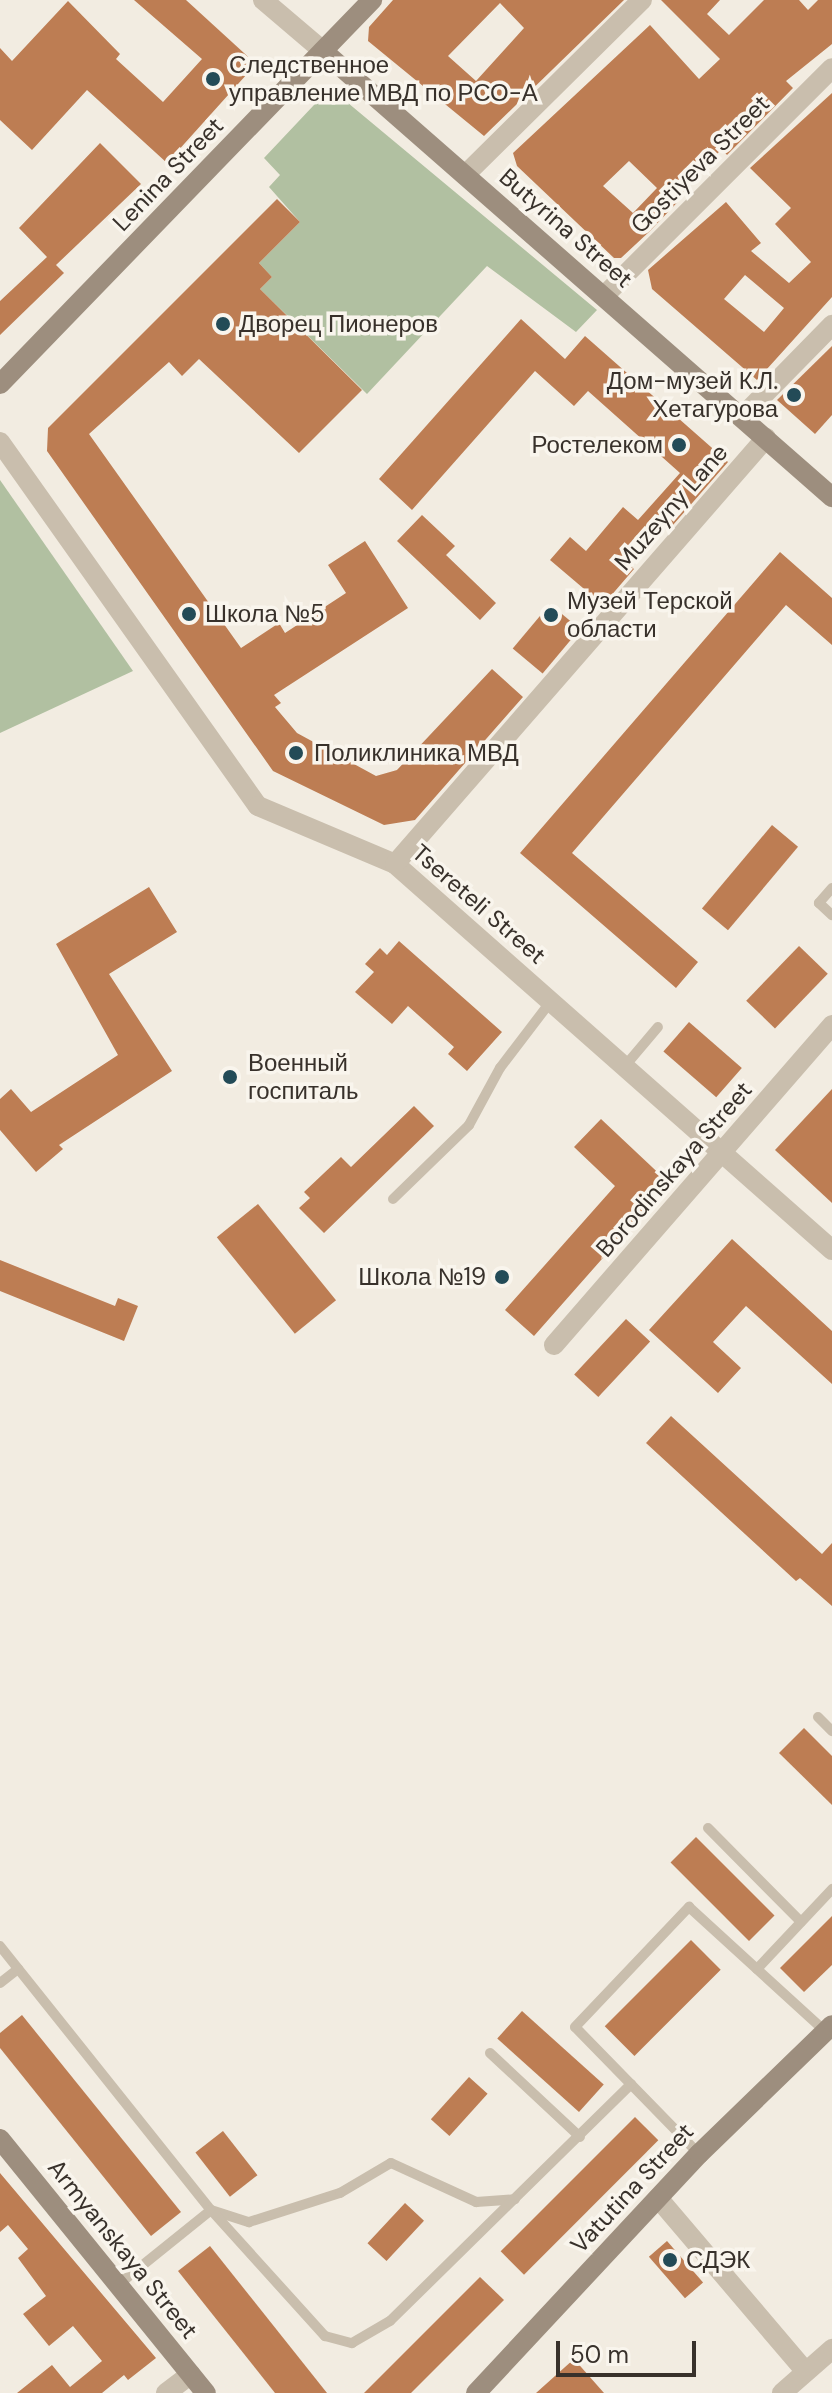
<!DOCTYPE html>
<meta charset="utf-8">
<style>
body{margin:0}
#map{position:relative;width:832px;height:2393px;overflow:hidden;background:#f2ece1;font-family:"DM Sans",sans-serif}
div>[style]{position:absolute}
.green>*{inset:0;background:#b1c0a1}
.building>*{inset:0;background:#bd7d53;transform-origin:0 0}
.service>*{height:10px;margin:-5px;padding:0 5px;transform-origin:5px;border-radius:5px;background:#c9bead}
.minor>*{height:20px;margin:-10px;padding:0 10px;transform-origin:10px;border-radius:10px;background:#c9bead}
.tertiary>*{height:20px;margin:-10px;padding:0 10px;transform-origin:10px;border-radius:10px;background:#c9bead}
.secondary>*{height:20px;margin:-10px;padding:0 10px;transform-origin:10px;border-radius:10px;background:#9d8e7e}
.dots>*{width:22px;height:22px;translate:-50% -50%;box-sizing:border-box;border:4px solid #f9f5ed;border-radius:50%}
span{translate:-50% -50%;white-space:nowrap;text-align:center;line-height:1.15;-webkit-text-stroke:7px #f9f5ed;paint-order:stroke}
.poi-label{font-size:24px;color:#38312b}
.left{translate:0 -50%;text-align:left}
.right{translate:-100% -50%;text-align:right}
.street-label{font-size:24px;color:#38312b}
.scale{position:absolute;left:556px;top:2341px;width:140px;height:36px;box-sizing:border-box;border:4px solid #38312b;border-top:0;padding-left:10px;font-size:24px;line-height:28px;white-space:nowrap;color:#38312b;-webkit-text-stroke:6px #f9f5ed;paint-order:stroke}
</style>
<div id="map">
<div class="green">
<div style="clip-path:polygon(330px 88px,597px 310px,576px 332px,487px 266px,367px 394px,260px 289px,272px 277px,259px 263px,300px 222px,269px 187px,280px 175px,264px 158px)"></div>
<div style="clip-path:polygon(0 480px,133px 671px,0 733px)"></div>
</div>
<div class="building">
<div style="clip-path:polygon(134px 0,186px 0,256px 64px,167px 163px,87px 90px,32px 150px,0 120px,0 48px,12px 61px,68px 1px,120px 54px,116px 59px,163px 102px,202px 59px)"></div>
<div style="clip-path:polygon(evenodd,393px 0,624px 0,484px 136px,368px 41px,369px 27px,393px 0,500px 3px,524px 28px,476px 81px,448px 56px,500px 3px)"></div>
<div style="clip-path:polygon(evenodd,661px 0,720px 0,707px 14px,729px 35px,764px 0,799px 0,808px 10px,818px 0,832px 0,832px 44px,786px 81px,793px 88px,727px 155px,722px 149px,686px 184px,690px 189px,650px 231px,621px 258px,614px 258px,517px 166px,513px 153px,650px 25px,699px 79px,720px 59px,661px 0,629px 161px,657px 188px,633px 213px,603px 186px,629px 161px)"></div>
<div style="clip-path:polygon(evenodd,832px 93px,832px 297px,757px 380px,652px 289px,648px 270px,726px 202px,761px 243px,751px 251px,789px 283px,811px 262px,775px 224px,791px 208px,750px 168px,832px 93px,745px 275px,784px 308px,764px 332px,724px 299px,745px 275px)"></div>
<div style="clip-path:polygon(100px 143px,141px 184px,56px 265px,64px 273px,0 335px,0 301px,47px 257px,19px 228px)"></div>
<div style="clip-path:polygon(277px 199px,300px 222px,259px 263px,272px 277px,260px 289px,362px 390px,299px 453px,199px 359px,182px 376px,169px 362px,89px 434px,241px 648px,279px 623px,285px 633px,346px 593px,328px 565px,365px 541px,408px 608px,274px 695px,281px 703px,275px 707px,297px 733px,376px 776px,397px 770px,492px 669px,523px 697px,415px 820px,384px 825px,273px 771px,47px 451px,48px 428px)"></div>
<div style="clip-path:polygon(521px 319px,565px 359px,585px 336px,728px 462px,673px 525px,661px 515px,623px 560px,634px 569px,603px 605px,550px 560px,570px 537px,586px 551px,623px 507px,638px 520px,680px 473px,588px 391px,574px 406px,535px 371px,412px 510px,379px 479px)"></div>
<div style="clip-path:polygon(832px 346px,832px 415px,815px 434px,777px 400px)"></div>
<div style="clip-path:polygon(422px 515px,455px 546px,446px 555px,496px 603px,480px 620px,397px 541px)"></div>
<div style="clip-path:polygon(780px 552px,832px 598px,832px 645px,786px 605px,572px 853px,698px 962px,676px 988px,520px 853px)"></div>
<div style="left:550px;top:604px;width:39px;height:58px;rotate:40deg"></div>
<div style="left:772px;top:825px;width:34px;height:109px;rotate:40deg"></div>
<div style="clip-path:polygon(149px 887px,177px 932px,109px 974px,172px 1071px,59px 1145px,63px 1149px,36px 1172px,0 1130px,0 1099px,11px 1089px,31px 1112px,118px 1055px,56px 944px)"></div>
<div style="clip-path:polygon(399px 941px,502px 1032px,467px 1071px,448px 1054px,454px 1047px,408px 1006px,392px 1024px,355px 992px,374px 972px,365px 964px,380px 948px,387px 955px)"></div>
<div style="left:799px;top:946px;width:40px;height:76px;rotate:44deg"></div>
<div style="left:689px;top:1022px;width:70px;height:39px;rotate:41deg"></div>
<div style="clip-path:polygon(832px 1089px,832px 1203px,775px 1150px)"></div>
<div style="clip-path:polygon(414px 1106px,434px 1126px,324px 1233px,299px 1208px,310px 1198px,304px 1192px,341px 1157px,351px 1167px)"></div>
<div style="clip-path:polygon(601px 1119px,669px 1183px,534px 1336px,505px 1310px,615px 1186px,574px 1147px)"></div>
<div style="left:258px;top:1204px;width:124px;height:53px;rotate:51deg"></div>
<div style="clip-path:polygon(732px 1239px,832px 1331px,832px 1384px,746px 1306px,713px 1342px,741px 1368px,718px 1393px,649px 1330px)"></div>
<div style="clip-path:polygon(0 1260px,115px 1306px,118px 1298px,138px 1306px,124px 1341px,0 1291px)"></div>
<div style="left:626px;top:1319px;width:33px;height:76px;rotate:43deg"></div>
<div style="clip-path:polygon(671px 1416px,822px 1554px,832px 1543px,832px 1606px,800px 1578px,796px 1581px,646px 1443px)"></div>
<div style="clip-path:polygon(804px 1728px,832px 1756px,832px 1805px,779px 1753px)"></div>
<div style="left:696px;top:1837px;width:111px;height:36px;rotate:45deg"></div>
<div style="clip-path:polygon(832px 1916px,832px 1965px,804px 1992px,780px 1968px)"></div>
<div style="left:691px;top:1940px;width:42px;height:122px;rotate:45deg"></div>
<div style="left:522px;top:2011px;width:110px;height:37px;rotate:42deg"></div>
<div style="clip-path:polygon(22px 2015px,181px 2212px,151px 2236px,0 2048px,0 2033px)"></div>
<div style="left:469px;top:2077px;width:25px;height:57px;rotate:42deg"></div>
<div style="left:635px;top:2117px;width:33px;height:190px;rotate:45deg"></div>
<div style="left:223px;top:2131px;width:56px;height:35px;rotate:52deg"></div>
<div style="clip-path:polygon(0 2173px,156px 2358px,128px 2380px,124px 2375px,102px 2393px,17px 2393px,52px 2365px,70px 2387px,102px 2361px,73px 2326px,49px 2346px,23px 2314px,46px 2296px,18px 2258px,28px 2249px,8px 2225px,0 2232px)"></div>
<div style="left:405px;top:2203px;width:26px;height:55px;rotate:43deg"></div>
<div style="left:667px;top:2241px;width:55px;height:24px;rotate:49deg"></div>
<div style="clip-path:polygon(210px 2246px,327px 2393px,275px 2393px,178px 2271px)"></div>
<div style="clip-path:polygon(480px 2277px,504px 2300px,411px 2393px,364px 2393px)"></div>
<div style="clip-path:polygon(574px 2359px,604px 2393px,536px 2393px)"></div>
</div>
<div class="service">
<div style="left:832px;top:888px;width:20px;rotate:131deg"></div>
<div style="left:819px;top:903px;width:18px;rotate:43deg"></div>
<div style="left:625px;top:1066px;width:51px;rotate:-49.8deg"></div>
<div style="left:393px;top:1199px;width:106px;rotate:-44.2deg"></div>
<div style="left:469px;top:1125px;width:65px;rotate:-61.5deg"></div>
<div style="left:500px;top:1068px;width:84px;rotate:-52.7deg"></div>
<div style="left:818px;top:1717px;width:20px;rotate:45deg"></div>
<div style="left:708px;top:1828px;width:132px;rotate:45.3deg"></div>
<div style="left:0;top:1946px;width:338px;rotate:51.4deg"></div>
<div style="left:211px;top:2210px;width:40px;rotate:18deg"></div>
<div style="left:249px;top:2222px;width:96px;rotate:-17.7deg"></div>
<div style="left:340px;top:2193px;width:59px;rotate:-30.5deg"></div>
<div style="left:391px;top:2163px;width:94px;rotate:24.6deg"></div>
<div style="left:476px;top:2202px;width:39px;rotate:-4deg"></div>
<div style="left:757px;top:1969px;width:110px;rotate:-46.8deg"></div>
<div style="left:0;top:1983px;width:23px;rotate:-38deg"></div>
<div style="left:490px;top:2053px;width:123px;rotate:43deg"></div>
<div style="left:699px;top:2154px;width:177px;rotate:-134.3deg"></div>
<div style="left:575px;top:2027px;width:166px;rotate:-46.5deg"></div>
<div style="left:689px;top:1907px;width:185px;rotate:42.4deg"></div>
<div style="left:118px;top:2285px;width:119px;rotate:-38.9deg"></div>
<div style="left:211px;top:2210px;width:170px;rotate:47.9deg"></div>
<div style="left:325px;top:2336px;width:28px;rotate:15deg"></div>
<div style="left:352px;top:2343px;width:44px;rotate:-30.1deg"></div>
<div style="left:390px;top:2321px;width:338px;rotate:-44.5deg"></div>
</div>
<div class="minor">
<div style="left:263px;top:0;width:79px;rotate:40.4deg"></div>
<div style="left:465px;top:175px;width:249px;rotate:-44.7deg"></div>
<div style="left:604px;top:296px;width:322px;rotate:-45deg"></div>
<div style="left:742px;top:417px;width:129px;rotate:-45.6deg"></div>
<div style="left:0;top:442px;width:446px;rotate:54.7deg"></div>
<div style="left:258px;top:806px;width:149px;rotate:22.9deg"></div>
<div style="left:395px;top:864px;width:583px;rotate:41.45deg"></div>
<div style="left:395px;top:864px;width:565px;rotate:-48.95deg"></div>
<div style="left:554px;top:1345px;width:424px;rotate:-49deg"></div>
<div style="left:658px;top:2198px;width:228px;rotate:49.6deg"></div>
<div style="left:166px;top:2393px;width:31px;rotate:-37deg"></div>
</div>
<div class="tertiary">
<div style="left:782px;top:2393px;width:67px;rotate:-41.3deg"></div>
</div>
<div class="secondary">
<div style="left:323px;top:51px;width:677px;rotate:41.23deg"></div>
<div style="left:0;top:384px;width:535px;rotate:-45.91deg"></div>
<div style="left:0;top:2139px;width:327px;rotate:51deg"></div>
<div style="left:476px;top:2393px;width:327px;rotate:-47deg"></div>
<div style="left:699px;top:2154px;width:185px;rotate:-44.1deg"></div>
</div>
<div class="dots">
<div style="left:213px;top:79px;background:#234b57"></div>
<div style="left:223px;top:324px;background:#234b57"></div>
<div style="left:794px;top:395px;background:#234b57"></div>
<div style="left:679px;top:445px;background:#234b57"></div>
<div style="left:189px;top:614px;background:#234b57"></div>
<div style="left:551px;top:615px;background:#234b57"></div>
<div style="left:296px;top:753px;background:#234b57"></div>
<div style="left:230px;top:1077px;background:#234b57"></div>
<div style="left:502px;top:1277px;background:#234b57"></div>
<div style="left:670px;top:2260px;background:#234b57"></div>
</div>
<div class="poi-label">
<span class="left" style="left:229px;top:79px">Следственное<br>управление МВД по РСО-А</span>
<span class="left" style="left:239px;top:324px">Дворец Пионеров</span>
<span class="right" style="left:778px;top:395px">Дом-музей К.Л.<br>Хетагурова</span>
<span class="right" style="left:663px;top:445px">Ростелеком</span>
<span class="left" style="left:567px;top:615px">Музей Терской<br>области</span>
<span class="left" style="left:205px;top:614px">Школа №5</span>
<span class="left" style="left:314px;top:753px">Поликлиника МВД</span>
<span class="left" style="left:248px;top:1077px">Военный<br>госпиталь</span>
<span class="right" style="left:486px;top:1277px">Школа №19</span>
<span class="left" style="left:686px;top:2260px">СДЭК</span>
</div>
<div class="street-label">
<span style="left:700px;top:164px;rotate:-45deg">Gostiyeva Street</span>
<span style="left:168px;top:174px;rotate:-46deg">Lenina Street</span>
<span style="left:566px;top:228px;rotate:41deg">Butyrina Street</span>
<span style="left:671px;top:507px;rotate:-49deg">Muzeyny Lane</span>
<span style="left:479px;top:904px;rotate:41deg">Tsereteli Street</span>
<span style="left:674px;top:1169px;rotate:-49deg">Borodinskaya Street</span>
<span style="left:632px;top:2188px;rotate:-47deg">Vatutina Street</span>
<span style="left:123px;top:2249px;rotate:51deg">Armyanskaya Street</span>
</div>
<div class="scale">50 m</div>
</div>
